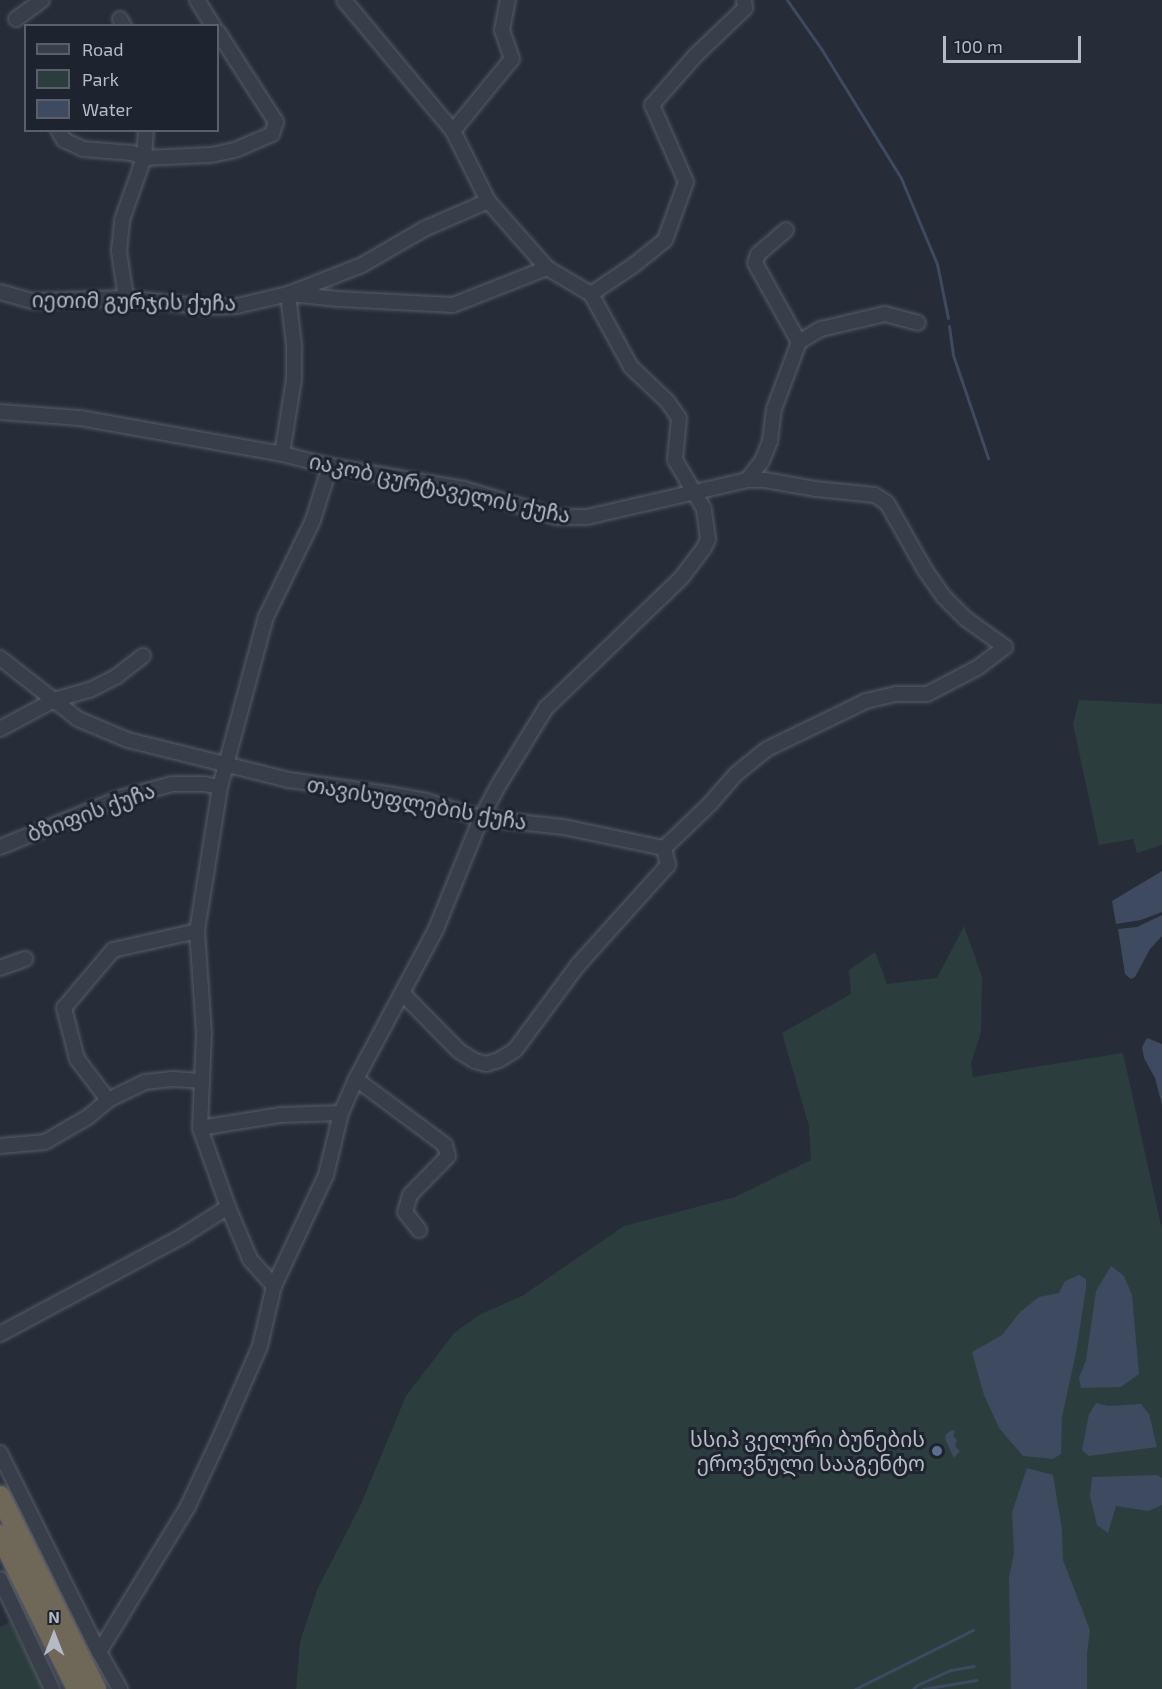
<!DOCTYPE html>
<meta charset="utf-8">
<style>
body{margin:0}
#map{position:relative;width:1162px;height:1689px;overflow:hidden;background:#262d39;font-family:"Exo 2","Noto Sans Georgian",sans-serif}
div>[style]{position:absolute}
.green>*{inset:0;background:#2c3d3e}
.water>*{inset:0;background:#3d4a60}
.stream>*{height:3px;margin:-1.5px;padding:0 1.5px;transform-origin:1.5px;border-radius:1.5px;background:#3d4a60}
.roads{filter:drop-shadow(0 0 2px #575d68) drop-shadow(0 0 2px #575d68)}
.minor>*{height:14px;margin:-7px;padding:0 7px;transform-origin:7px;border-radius:7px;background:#393f4a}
.highway>*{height:20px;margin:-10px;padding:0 10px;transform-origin:10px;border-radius:10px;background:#6f6757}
.dots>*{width:16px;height:16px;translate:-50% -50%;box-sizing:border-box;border:3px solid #1e242f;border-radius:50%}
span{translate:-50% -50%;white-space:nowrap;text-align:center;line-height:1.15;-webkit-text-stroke:6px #1e242f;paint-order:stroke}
.street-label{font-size:21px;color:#b5bac5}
.poi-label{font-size:21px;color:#b5bac5}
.right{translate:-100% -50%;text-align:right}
.legend{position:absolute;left:24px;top:24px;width:195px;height:108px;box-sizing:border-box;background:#1e242f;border:2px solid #5a606b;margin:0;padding:8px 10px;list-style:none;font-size:18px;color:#b5bac5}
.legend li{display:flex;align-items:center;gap:12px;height:30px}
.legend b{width:30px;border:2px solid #5a606b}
.north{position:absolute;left:24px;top:1605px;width:60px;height:60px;-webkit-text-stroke:4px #1e242f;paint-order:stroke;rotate:0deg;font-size:16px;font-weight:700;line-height:24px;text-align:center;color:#b5bac5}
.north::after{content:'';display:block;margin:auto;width:21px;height:27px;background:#b5bac5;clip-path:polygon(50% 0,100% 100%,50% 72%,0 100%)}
.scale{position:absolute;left:943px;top:36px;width:138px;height:27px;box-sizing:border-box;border:3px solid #b5bac5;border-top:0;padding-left:8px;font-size:18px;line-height:21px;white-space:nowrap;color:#b5bac5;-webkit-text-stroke:4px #1e242f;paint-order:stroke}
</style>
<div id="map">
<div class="green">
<div style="clip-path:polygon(1079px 700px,1162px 704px,1162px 845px,1137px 853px,1133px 839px,1099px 845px,1073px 724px)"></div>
<div style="clip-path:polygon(964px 926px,982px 977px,981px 1032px,971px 1063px,973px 1077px,1123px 1053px,1162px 1230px,1162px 1689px,296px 1689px,300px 1642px,317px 1590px,361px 1504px,406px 1396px,455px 1332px,481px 1314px,522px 1296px,624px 1226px,735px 1197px,811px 1160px,809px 1126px,782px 1033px,851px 994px,849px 970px,875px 952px,887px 984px,937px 978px)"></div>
<div style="clip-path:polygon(10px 1622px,43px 1688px,42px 1689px,0 1689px,0 1627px)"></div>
</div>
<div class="water">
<div style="clip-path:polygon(1162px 871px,1162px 912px,1141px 920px,1116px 924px,1112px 901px)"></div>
<div style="clip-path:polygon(1162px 915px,1162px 936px,1150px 949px,1135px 977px,1131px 979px,1125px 974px,1118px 929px,1137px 927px)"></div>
<div style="clip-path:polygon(1147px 1038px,1162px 1044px,1162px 1105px,1155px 1078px,1144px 1058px,1142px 1047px)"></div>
<div style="clip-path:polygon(1111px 1266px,1124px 1276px,1132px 1295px,1139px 1374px,1121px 1387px,1081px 1388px,1079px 1378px,1086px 1360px,1096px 1291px)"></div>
<div style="clip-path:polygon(1079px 1275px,1086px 1279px,1086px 1288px,1076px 1353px,1062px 1417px,1061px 1454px,1053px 1459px,1023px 1456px,999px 1428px,984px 1395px,972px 1352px,1002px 1335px,1020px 1312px,1039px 1297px,1059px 1293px,1065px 1281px)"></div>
<div style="clip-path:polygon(1096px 1403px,1108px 1406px,1141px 1404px,1149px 1414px,1157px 1447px,1089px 1456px,1082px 1450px,1089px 1414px)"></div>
<div style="clip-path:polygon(952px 1430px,955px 1431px,953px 1436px,957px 1440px,955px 1446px,960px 1451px,954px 1458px,945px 1439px,946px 1434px)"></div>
<div style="clip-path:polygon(1027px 1468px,1053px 1475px,1062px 1529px,1063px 1560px,1090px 1630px,1087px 1654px,1087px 1689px,1011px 1689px,1009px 1578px,1014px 1553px,1012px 1512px)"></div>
<div style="clip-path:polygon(1157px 1475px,1162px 1478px,1162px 1505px,1148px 1511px,1116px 1506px,1108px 1533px,1097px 1525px,1090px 1496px,1092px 1477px)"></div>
</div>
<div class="stream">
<div style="left:787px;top:0;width:61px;rotate:55deg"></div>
<div style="left:822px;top:50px;width:150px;rotate:58.3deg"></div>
<div style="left:901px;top:178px;width:93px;rotate:67.3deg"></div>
<div style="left:937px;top:264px;width:55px;rotate:78.5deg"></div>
<div style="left:949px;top:326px;width:29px;rotate:82deg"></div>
<div style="left:953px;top:355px;width:109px;rotate:71.2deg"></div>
<div style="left:855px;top:1689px;width:132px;rotate:-26.6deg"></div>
<div style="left:913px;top:1689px;width:6px;rotate:-45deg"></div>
<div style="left:917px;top:1685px;width:37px;rotate:-24deg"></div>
<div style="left:951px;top:1670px;width:23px;rotate:-10deg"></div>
<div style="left:923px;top:1689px;width:54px;rotate:-9.6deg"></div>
</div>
<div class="roads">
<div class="minor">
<div style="left:197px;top:0;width:31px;rotate:58deg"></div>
<div style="left:16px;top:19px;width:32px;rotate:-36deg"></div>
<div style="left:120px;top:19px;width:8px;rotate:60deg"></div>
<div style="left:58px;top:130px;width:12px;rotate:59deg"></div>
<div style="left:64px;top:140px;width:21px;rotate:25deg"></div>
<div style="left:83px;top:149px;width:49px;rotate:4.7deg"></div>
<div style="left:132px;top:153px;width:13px;rotate:23deg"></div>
<div style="left:144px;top:158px;width:67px;rotate:-2.6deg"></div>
<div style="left:211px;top:155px;width:25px;rotate:-12deg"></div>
<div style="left:235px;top:150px;width:40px;rotate:-23.4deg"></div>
<div style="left:272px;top:134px;width:13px;rotate:-72deg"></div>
<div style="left:276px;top:122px;width:107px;rotate:-122.8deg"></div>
<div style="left:453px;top:131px;width:93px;rotate:-50.7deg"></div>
<div style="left:512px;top:59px;width:31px;rotate:-109deg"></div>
<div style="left:502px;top:30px;width:31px;rotate:-79deg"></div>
<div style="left:786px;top:230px;width:37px;rotate:139deg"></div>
<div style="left:758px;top:254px;width:9px;rotate:108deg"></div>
<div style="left:755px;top:263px;width:90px;rotate:60.9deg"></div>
<div style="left:0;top:292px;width:33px;rotate:16deg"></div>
<div style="left:32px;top:301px;width:94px;rotate:-1.8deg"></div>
<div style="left:126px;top:298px;width:80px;rotate:6.5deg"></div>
<div style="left:205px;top:307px;width:32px;rotate:-2deg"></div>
<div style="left:237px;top:306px;width:52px;rotate:-13.2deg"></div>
<div style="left:288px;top:294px;width:79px;rotate:-21.4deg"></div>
<div style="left:362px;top:265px;width:72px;rotate:-30.1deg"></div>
<div style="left:424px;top:229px;width:70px;rotate:-23.6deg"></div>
<div style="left:290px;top:294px;width:48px;rotate:5.9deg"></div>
<div style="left:338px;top:299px;width:115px;rotate:3deg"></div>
<div style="left:453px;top:305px;width:101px;rotate:-21.5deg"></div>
<div style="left:591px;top:294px;width:52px;rotate:-34deg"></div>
<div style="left:634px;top:265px;width:40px;rotate:-39deg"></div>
<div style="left:665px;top:240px;width:62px;rotate:-70.1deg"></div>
<div style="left:686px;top:182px;width:84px;rotate:-113.8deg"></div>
<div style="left:652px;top:105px;width:67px;rotate:-48.7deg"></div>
<div style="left:696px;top:55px;width:68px;rotate:-43.8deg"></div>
<div style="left:745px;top:8px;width:8px;rotate:-97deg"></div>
<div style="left:126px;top:298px;width:48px;rotate:-98.5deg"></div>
<div style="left:119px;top:251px;width:31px;rotate:-84deg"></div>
<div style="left:122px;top:220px;width:66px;rotate:-70.5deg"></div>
<div style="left:144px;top:158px;width:28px;rotate:-86deg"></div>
<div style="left:0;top:412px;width:80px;rotate:4.3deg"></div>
<div style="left:80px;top:418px;width:205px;rotate:10.1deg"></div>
<div style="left:282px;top:454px;width:49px;rotate:14deg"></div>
<div style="left:330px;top:466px;width:136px;rotate:9.7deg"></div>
<div style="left:464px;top:489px;width:97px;rotate:16.8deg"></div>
<div style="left:557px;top:517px;width:30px"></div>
<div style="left:587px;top:517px;width:164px;rotate:-13deg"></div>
<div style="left:747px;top:480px;width:18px"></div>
<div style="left:765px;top:480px;width:52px;rotate:10deg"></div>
<div style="left:816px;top:489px;width:59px;rotate:5.8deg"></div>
<div style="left:875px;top:495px;width:14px;rotate:34deg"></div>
<div style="left:887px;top:503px;width:77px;rotate:60.4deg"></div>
<div style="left:925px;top:570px;width:33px;rotate:55deg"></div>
<div style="left:944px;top:597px;width:31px;rotate:45deg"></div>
<div style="left:966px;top:619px;width:48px;rotate:35.7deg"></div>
<div style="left:1005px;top:647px;width:35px;rotate:143deg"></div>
<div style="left:977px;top:668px;width:56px;rotate:152.5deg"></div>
<div style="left:927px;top:694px;width:31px;rotate:180deg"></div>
<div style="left:896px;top:694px;width:31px;rotate:167deg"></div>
<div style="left:866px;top:701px;width:110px;rotate:154.1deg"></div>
<div style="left:767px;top:749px;width:40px;rotate:141deg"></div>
<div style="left:736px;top:774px;width:38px;rotate:131deg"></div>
<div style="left:711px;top:803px;width:65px;rotate:136.2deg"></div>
<div style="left:282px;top:454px;width:76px;rotate:-80.9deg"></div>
<div style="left:294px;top:379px;width:34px;rotate:-90deg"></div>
<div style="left:294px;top:345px;width:51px;rotate:-96.7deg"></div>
<div style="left:747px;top:480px;width:24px;rotate:-52deg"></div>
<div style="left:762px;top:461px;width:22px;rotate:-68deg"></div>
<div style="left:770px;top:441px;width:32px;rotate:-83deg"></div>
<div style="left:774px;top:409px;width:72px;rotate:-69.5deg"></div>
<div style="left:799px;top:342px;width:26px;rotate:-31deg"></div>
<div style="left:821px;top:329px;width:66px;rotate:-13.2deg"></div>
<div style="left:885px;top:314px;width:34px;rotate:15deg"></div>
<div style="left:0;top:658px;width:99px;rotate:38deg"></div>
<div style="left:78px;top:719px;width:54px;rotate:22.8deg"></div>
<div style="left:128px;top:740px;width:166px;rotate:14deg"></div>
<div style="left:289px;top:780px;width:100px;rotate:8deg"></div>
<div style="left:388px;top:794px;width:39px;rotate:10deg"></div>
<div style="left:426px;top:801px;width:58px;rotate:17.2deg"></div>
<div style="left:481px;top:818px;width:83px;rotate:6.2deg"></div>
<div style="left:564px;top:827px;width:102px;rotate:11.9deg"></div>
<div style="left:0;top:729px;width:61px;rotate:-28.2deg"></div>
<div style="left:54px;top:700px;width:37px;rotate:-16deg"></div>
<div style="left:90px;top:690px;width:30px;rotate:-27deg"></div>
<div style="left:117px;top:676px;width:33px;rotate:-38deg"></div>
<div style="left:0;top:847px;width:130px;rotate:-22.2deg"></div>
<div style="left:120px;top:798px;width:54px;rotate:-15.1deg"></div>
<div style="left:172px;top:784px;width:32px"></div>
<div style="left:204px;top:784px;width:16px;rotate:11deg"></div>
<div style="left:0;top:968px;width:27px;rotate:-20deg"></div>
<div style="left:402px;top:993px;width:81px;rotate:45.5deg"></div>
<div style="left:459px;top:1051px;width:19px;rotate:32deg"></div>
<div style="left:475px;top:1061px;width:11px;rotate:15deg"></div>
<div style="left:486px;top:1064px;width:14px;rotate:-17deg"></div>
<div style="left:499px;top:1060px;width:19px;rotate:-32deg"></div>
<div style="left:515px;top:1050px;width:106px;rotate:-53.5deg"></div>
<div style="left:578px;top:965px;width:135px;rotate:-48deg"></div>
<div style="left:668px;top:865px;width:17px;rotate:-103deg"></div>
<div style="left:356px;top:1079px;width:111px;rotate:36.6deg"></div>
<div style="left:445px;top:1145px;width:11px;rotate:75deg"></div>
<div style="left:448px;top:1156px;width:54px;rotate:134.3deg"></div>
<div style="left:410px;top:1195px;width:18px;rotate:106deg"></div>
<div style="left:405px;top:1212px;width:23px;rotate:52deg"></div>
<div style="left:108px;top:1100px;width:51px;rotate:-127.1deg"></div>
<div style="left:77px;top:1059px;width:53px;rotate:-104.3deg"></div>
<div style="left:64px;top:1008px;width:76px;rotate:-49.8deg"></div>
<div style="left:113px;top:950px;width:86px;rotate:-12.7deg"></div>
<div style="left:200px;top:1128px;width:81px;rotate:-9.2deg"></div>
<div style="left:280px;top:1115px;width:61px;rotate:-1.9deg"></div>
<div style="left:0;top:1146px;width:45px;rotate:-5.1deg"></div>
<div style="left:45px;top:1142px;width:50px;rotate:-30.2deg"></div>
<div style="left:88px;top:1117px;width:26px;rotate:-40deg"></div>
<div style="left:108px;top:1100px;width:41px;rotate:-25.9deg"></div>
<div style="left:145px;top:1082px;width:28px;rotate:-6deg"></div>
<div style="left:173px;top:1079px;width:27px;rotate:4deg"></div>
<div style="left:274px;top:1286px;width:36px;rotate:-132deg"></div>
<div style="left:250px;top:1259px;width:56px;rotate:-112.9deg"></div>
<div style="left:228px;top:1207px;width:84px;rotate:-109.5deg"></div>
<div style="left:200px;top:1128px;width:95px;rotate:-87.6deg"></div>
<div style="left:204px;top:1033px;width:102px;rotate:-93.9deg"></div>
<div style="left:197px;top:931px;width:146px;rotate:-80.9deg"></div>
<div style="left:220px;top:787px;width:176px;rotate:-74.9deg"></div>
<div style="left:266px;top:617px;width:108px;rotate:-64.1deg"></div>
<div style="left:313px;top:520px;width:57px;rotate:-72.5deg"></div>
<div style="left:0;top:1334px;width:205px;rotate:-28.2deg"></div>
<div style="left:181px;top:1237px;width:56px;rotate:-32.6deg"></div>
<div style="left:0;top:1453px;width:222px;rotate:63.6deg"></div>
<div style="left:99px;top:1652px;width:43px;rotate:60.4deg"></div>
<div style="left:0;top:1579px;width:122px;rotate:64.7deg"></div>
<div style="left:99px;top:1652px;width:171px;rotate:-58.6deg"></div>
<div style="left:188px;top:1506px;width:81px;rotate:-65deg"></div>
<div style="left:222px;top:1433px;width:95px;rotate:-66.4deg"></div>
<div style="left:260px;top:1346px;width:62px;rotate:-76.9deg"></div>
<div style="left:274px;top:1286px;width:123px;rotate:-64.9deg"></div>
<div style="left:326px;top:1175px;width:64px;rotate:-76.4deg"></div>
<div style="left:341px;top:1113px;width:37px;rotate:-66deg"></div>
<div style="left:356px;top:1079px;width:170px;rotate:-61.9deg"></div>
<div style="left:436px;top:929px;width:120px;rotate:-67.9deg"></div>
<div style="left:481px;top:818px;width:36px;rotate:-62deg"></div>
<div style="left:498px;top:786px;width:92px;rotate:-58.4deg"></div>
<div style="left:546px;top:708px;width:189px;rotate:-43.9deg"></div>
<div style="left:682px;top:577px;width:36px;rotate:-53deg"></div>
<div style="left:704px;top:548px;width:10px;rotate:-66deg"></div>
<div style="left:708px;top:539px;width:30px;rotate:-98deg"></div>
<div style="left:704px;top:509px;width:57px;rotate:-120.6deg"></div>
<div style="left:675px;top:460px;width:42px;rotate:-84.6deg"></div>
<div style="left:679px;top:418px;width:19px;rotate:-125deg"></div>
<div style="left:668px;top:402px;width:51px;rotate:-136.6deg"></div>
<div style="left:631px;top:367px;width:83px;rotate:-118.7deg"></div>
<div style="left:591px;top:294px;width:51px;rotate:-149.4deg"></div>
<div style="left:547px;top:268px;width:89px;rotate:-131.4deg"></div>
<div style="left:488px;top:201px;width:78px;rotate:-116.6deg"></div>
<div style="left:453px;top:131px;width:170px;rotate:-129.8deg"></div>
</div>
<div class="highway">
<div style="left:0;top:1496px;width:216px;rotate:63.6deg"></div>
<div style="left:0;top:1535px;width:172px;rotate:63.4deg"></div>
</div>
</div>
<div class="dots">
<div style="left:937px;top:1451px;background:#5c6f8a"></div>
</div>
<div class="street-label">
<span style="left:134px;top:301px;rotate:1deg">იეთიმ გურჯის ქუჩა</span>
<span style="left:440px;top:488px;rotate:12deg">იაკობ ცურტაველის ქუჩა</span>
<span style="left:417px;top:803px;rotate:10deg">თავისუფლების ქუჩა</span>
<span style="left:91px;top:812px;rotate:-20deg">ბზიფის ქუჩა</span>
</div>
<div class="poi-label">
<span class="right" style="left:925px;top:1451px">სსიპ ველური ბუნების<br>ეროვნული სააგენტო</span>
</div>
<ul class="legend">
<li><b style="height:8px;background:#393f4a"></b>Road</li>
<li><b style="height:16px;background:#2c3d3e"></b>Park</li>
<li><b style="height:16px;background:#3d4a60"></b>Water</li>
</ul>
<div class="north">N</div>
<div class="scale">100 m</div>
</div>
